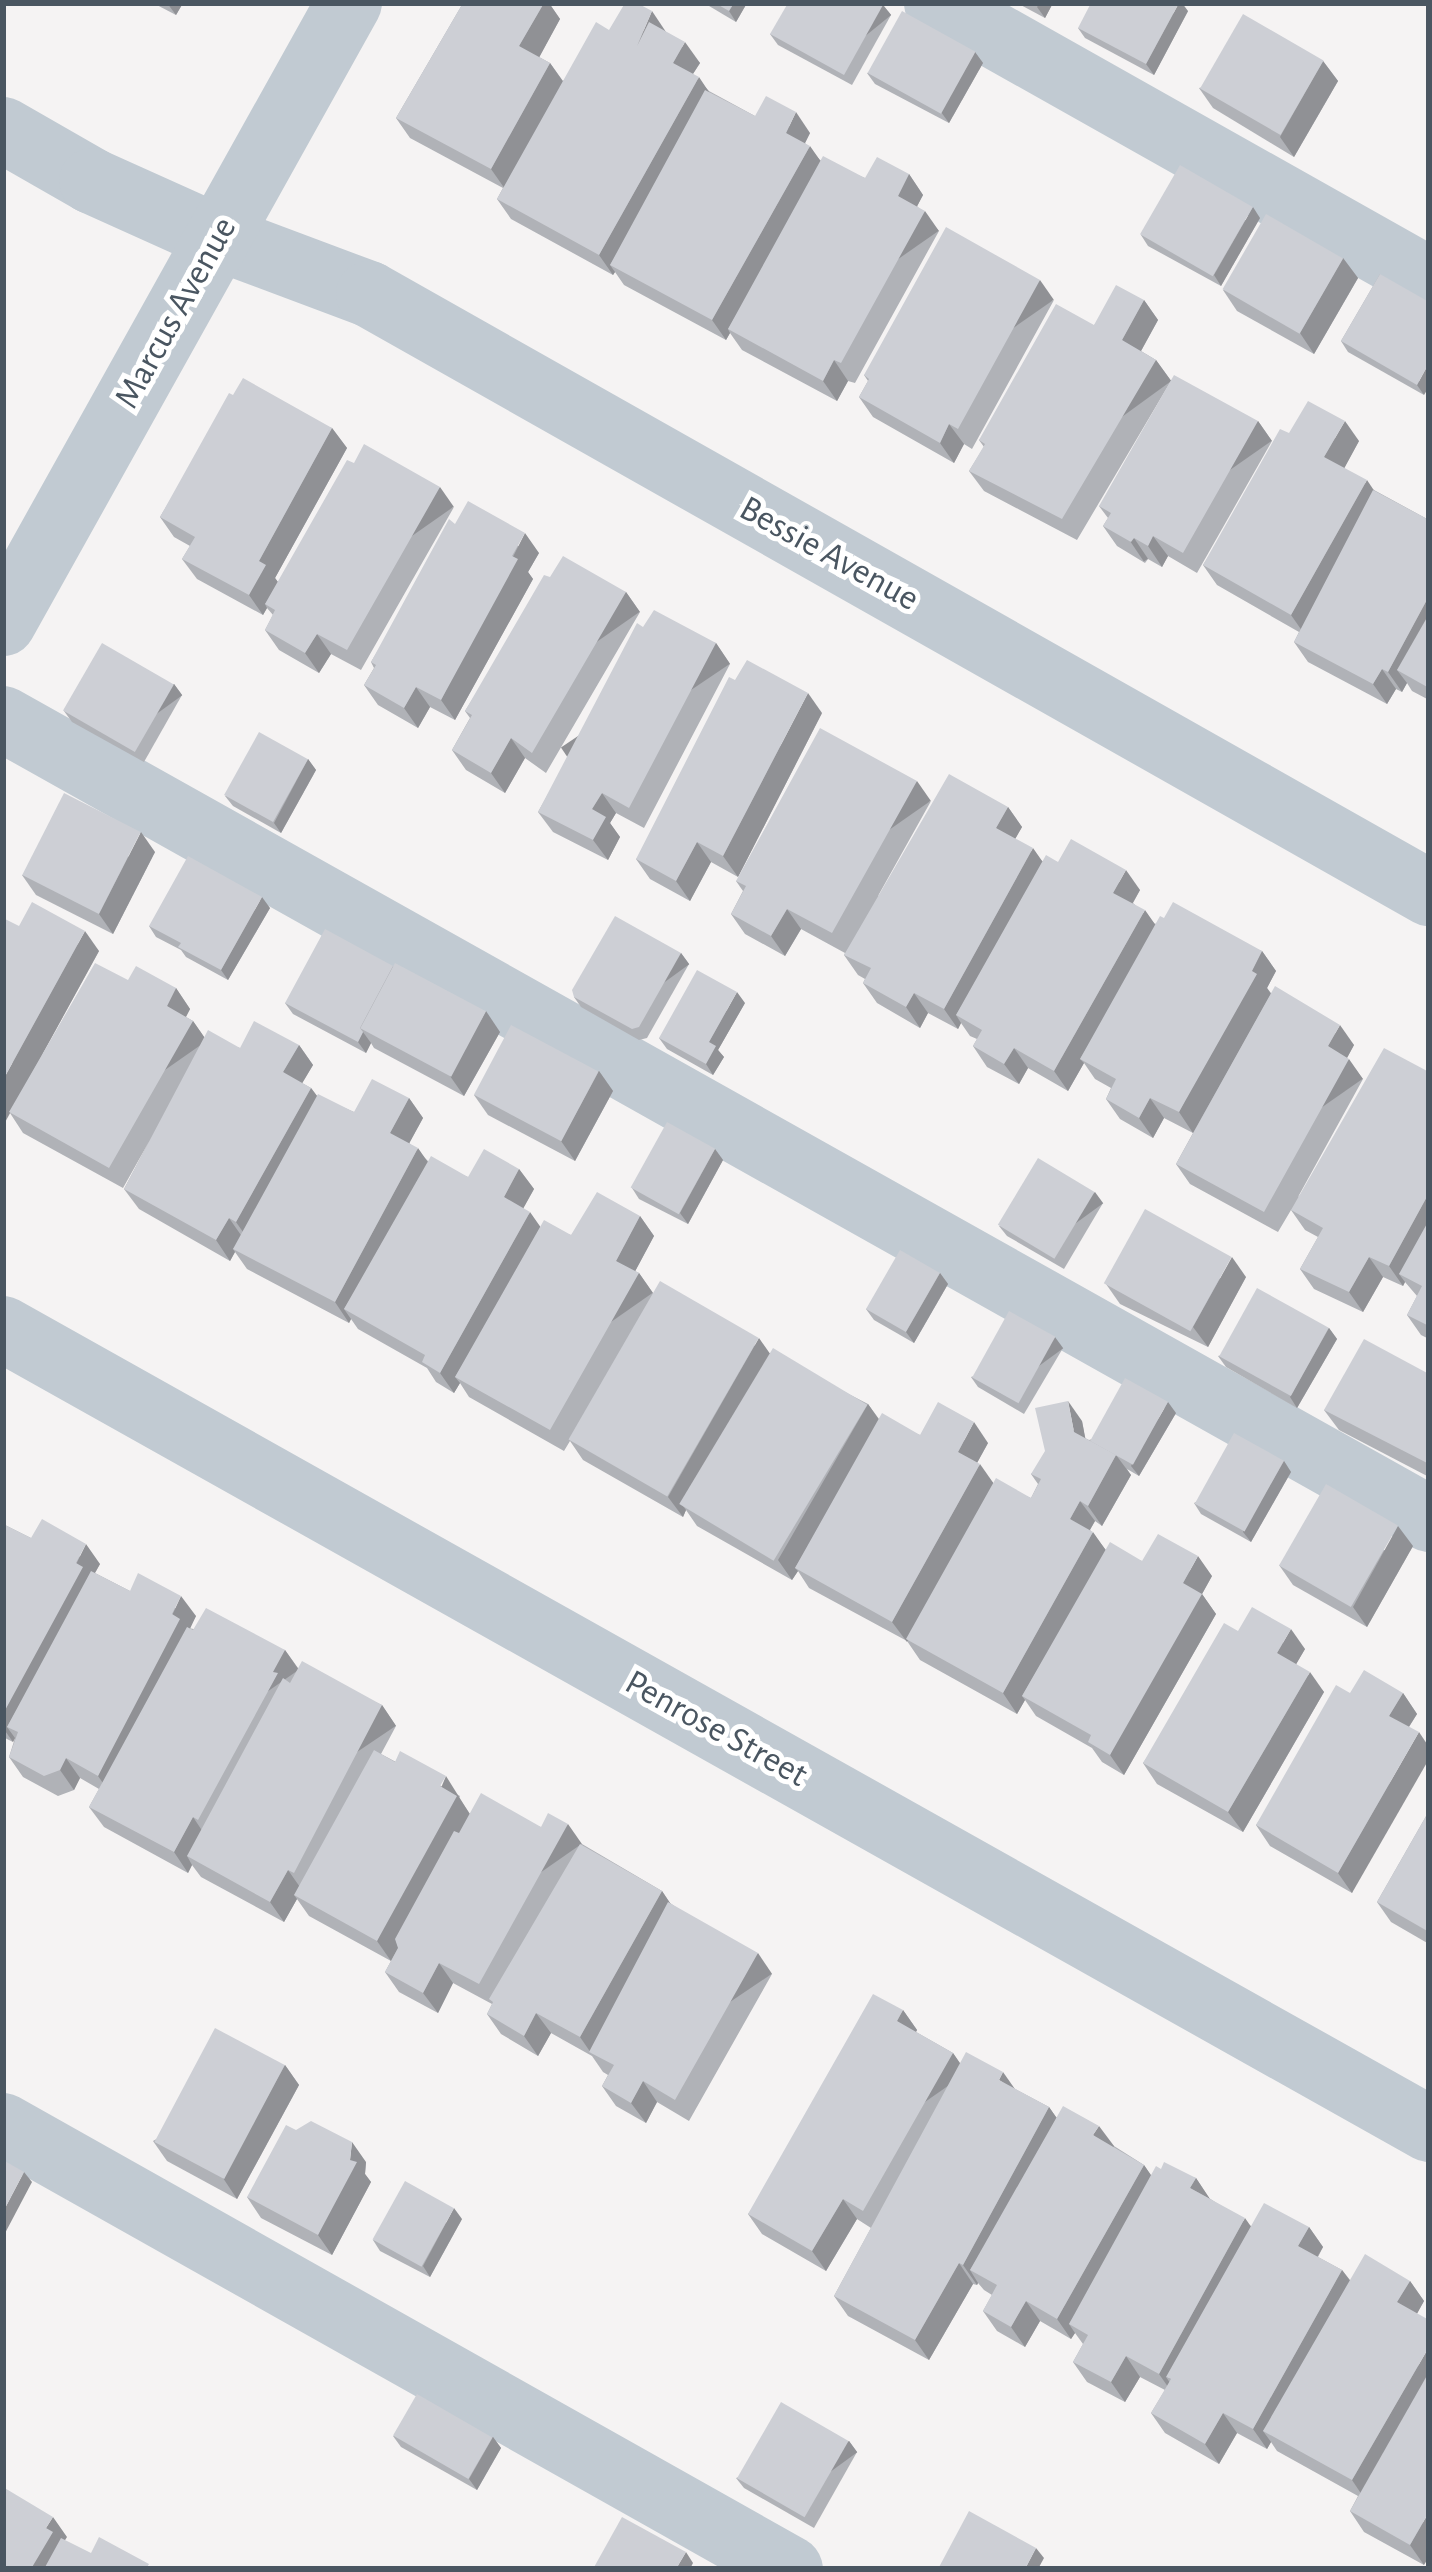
<!DOCTYPE html>
<style>
body{margin:0}
#map{position:relative;width:1432px;height:2572px;overflow:hidden;background:#f5f3f3;font-family:"Alegreya Sans",sans-serif}
div>[style]{position:absolute}
.minor>*{height:66px;margin:-33px;padding:0 33px;transform-origin:33px;border-radius:33px;background:#c1cad2}
.wall>*{inset:0;background:#b0b2b7}
.shaded-wall>*{inset:0;background:#909195;transform-origin:0 0}
.building>*{inset:0;background:#cdcfd5;transform-origin:0 0}
span{translate:-50% -50%;white-space:nowrap;text-align:center;line-height:1.15;-webkit-text-stroke:10px #fff;paint-order:stroke}
.street-label{font-size:36px;color:#4a5661}
.frame{position:absolute;inset:0;border:6px solid #4a5661;pointer-events:none}
</style>
<div id="map">
<div class="minor">
<div style="left:937px;top:3px;width:565px;rotate:29.38deg"></div>
<div style="left:3px;top:130px;width:103px;rotate:29.8deg"></div>
<div style="left:92px;top:181px;width:139px;rotate:24.2deg"></div>
<div style="left:219px;top:238px;width:160px;rotate:20.5deg"></div>
<div style="left:369px;top:294px;width:1218px;rotate:29.47deg"></div>
<div style="left:3px;top:623px;width:710px;rotate:-60.84deg"></div>
<div style="left:3px;top:719px;width:1635px;rotate:29.29deg"></div>
<div style="left:3px;top:1329px;width:1635px;rotate:29.29deg"></div>
<div style="left:3px;top:2126px;width:903px;rotate:29.38deg"></div>
</div>
<div class="wall">
<div style="clip-path:polygon(153px 3px,183px 3px,176px 15px)"></div>
<div style="clip-path:polygon(463px 3px,549px 3px,560px 19px,539px 57px,550px 63px,563px 81px,609px 30px,665px 31px,700px 63px,693px 74px,709px 91px,755px 116px,810px 133px,805px 143px,820px 160px,865px 178px,909px 174px,923px 195px,917px 206px,939px 231px,855px 383px,848px 381px,837px 401px,742px 350px,730px 333px,726px 340px,624px 285px,615px 272px,613px 275px,511px 219px,497px 199px,503px 188px,410px 138px,396px 118px)"></div>
<div style="clip-path:polygon(704px 3px,747px 3px,736px 22px)"></div>
<div style="clip-path:polygon(1017px 3px,1053px 3px,1045px 18px)"></div>
<div style="clip-path:polygon(883px 5px,891px 15px,852px 85px,778px 45px,770px 34px)"></div>
<div style="clip-path:polygon(1188px 11px,1154px 75px,1085px 38px,1078px 28px)"></div>
<div style="clip-path:polygon(975px 52px,983px 63px,949px 123px,875px 84px,867px 73px)"></div>
<div style="clip-path:polygon(1323px 61px,1338px 81px,1294px 157px,1213px 108px,1199px 88px)"></div>
<div style="clip-path:polygon(1260px 218px,1221px 286px,1148px 246px,1141px 235px)"></div>
<div style="clip-path:polygon(1343px 258px,1358px 278px,1314px 354px,1237px 311px,1223px 290px)"></div>
<div style="clip-path:polygon(1380px 274px,1424px 395px,1348px 352px,1341px 341px)"></div>
<div style="clip-path:polygon(1054px 300px,972px 449px,964px 444px,954px 463px,873px 417px,859px 397px,868px 381px,864px 375px)"></div>
<div style="clip-path:polygon(1144px 300px,1158px 320px,1141px 351px,1156px 360px,1171px 381px,1077px 540px,984px 491px,969px 471px,984px 447px,979px 440px,1094px 325px)"></div>
<div style="clip-path:polygon(233px 395px,332px 428px,347px 448px,275px 578px,278px 582px,454px 507px,361px 670px,331px 654px,319px 673px,279px 650px,265px 630px,273px 615px,267px 608px,263px 615px,197px 579px,182px 559px,190px 546px,174px 537px,160px 517px)"></div>
<div style="clip-path:polygon(1258px 421px,1272px 441px,1197px 573px,1168px 556px,1162px 567px,1148px 559px,1145px 563px,1117px 546px,1103px 526px,1108px 518px,1099px 506px)"></div>
<div style="clip-path:polygon(1289px 433px,1359px 441px,1344px 468px,1374px 490px,1429px 520px,1429px 700px,1412px 691px,1407px 683px,1402px 692px,1396px 689px,1387px 704px,1308px 662px,1294px 642px,1299px 632px,1217px 585px,1203px 565px)"></div>
<div style="clip-path:polygon(455px 524px,539px 553px,528px 572px,533px 579px,455px 720px,430px 707px,418px 728px,378px 705px,364px 685px,374px 668px,371px 662px)"></div>
<div style="clip-path:polygon(550px 577px,626px 592px,640px 612px,546px 773px,525px 758px,505px 793px,466px 770px,452px 750px,470px 718px,465px 711px)"></div>
<div style="clip-path:polygon(643px 627px,716px 643px,730px 664px,644px 828px,616px 813px,610px 823px,620px 837px,608px 860px,553px 832px,538px 812px)"></div>
<div style="clip-path:polygon(174px 684px,182px 695px,144px 762px,72px 722px,64px 711px)"></div>
<div style="clip-path:polygon(822px 713px,738px 877px,711px 862px,690px 901px,650px 879px,636px 859px)"></div>
<div style="clip-path:polygon(308px 759px,316px 770px,281px 833px,233px 806px,225px 796px)"></div>
<div style="clip-path:polygon(931px 801px,878px 896px,1008px 807px,1022px 827px,1015px 839px,1042px 861px,1058px 862px,1140px 890px,1133px 903px,1155px 924px,1164px 918px,1262px 951px,1276px 971px,1267px 988px,1271px 993px,1354px 1045px,1347px 1058px,1363px 1079px,1298px 1197px,1429px 1072px,1429px 1339px,1421px 1335px,1407px 1315px,1417px 1296px,1405px 1282px,1403px 1286px,1383px 1277px,1363px 1312px,1314px 1289px,1300px 1269px,1318px 1237px,1305px 1230px,1291px 1210px,1278px 1232px,1190px 1184px,1176px 1164px,1193px 1133px,1164px 1118px,1153px 1138px,1120px 1119px,1106px 1099px,1111px 1088px,1095px 1079px,1084px 1063px,1068px 1091px,1028px 1068px,1019px 1084px,987px 1067px,973px 1046px,977px 1039px,970px 1036px,961px 1023px,958px 1029px,928px 1013px,920px 1028px,877px 1003px,863px 983px,865px 979px,858px 975px,844px 955px,845px 953px,801px 929px,785px 956px,745px 934px,731px 914px,743px 891px,736px 881px)"></div>
<div style="clip-path:polygon(155px 852px,113px 934px,36px 895px,22px 875px)"></div>
<div style="clip-path:polygon(270px 908px,228px 980px,186px 957px,181px 950px,156px 937px,149px 926px)"></div>
<div style="clip-path:polygon(19px 926px,99px 951px,42px 1055px,128px 980px,176px 988px,190px 1009px,186px 1017px,193px 1021px,204px 1037px,240px 1048px,299px 1045px,313px 1065px,302px 1083px,311px 1088px,317px 1096px,354px 1112px,409px 1098px,423px 1118px,409px 1143px,428px 1161px,468px 1177px,519px 1169px,534px 1189px,523px 1208px,540px 1227px,571px 1235px,640px 1216px,654px 1236px,635px 1271px,639px 1273px,653px 1293px,868px 1404px,879px 1419px,920px 1435px,988px 1443px,977px 1463px,993px 1483px,1031px 1498px,1038px 1484px,1031px 1474px,1082px 1421px,1085px 1438px,1089px 1440px,1176px 1413px,1139px 1476px,1127px 1469px,1131px 1475px,1102px 1526px,1095px 1521px,1090px 1530px,1106px 1550px,1142px 1561px,1212px 1576px,1202px 1594px,1216px 1614px,1124px 1775px,1102px 1762px,1092px 1748px,1036px 1716px,1025px 1700px,1017px 1714px,920px 1660px,907px 1641px,809px 1588px,798px 1571px,792px 1580px,697px 1526px,686px 1510px,683px 1517px,583px 1460px,570px 1441px,564px 1451px,469px 1397px,460px 1383px,454px 1393px,436px 1382px,427px 1368px,358px 1329px,351px 1319px,349px 1323px,247px 1269px,235px 1252px,230px 1261px,139px 1209px,124px 1189px,150px 1140px,123px 1188px,23px 1133px,10px 1113px)"></div>
<div style="clip-path:polygon(681px 953px,689px 964px,647px 1038px,639px 1040px,581px 1007px,574px 997px)"></div>
<div style="clip-path:polygon(393px 966px,500px 1032px,464px 1096px,374px 1048px,371px 1043px,366px 1053px,293px 1014px,285px 1003px)"></div>
<div style="clip-path:polygon(745px 1003px,718px 1050px,724px 1057px,713px 1075px,667px 1049px,659px 1038px)"></div>
<div style="clip-path:polygon(599px 1071px,613px 1091px,575px 1161px,488px 1115px,474px 1095px)"></div>
<div style="clip-path:polygon(715px 1149px,723px 1160px,688px 1224px,639px 1199px,632px 1188px)"></div>
<div style="clip-path:polygon(1103px 1203px,1064px 1269px,1007px 1236px,999px 1226px)"></div>
<div style="clip-path:polygon(940px 1273px,948px 1284px,914px 1343px,874px 1320px,866px 1309px)"></div>
<div style="clip-path:polygon(1246px 1277px,1208px 1347px,1120px 1304px,1106px 1284px)"></div>
<div style="clip-path:polygon(1329px 1328px,1337px 1339px,1297px 1408px,1226px 1367px,1218px 1356px)"></div>
<div style="clip-path:polygon(1063px 1348px,1024px 1414px,978px 1387px,971px 1377px)"></div>
<div style="clip-path:polygon(1429px 1374px,1429px 1477px,1339px 1430px,1324px 1410px)"></div>
<div style="clip-path:polygon(1284px 1461px,1291px 1472px,1251px 1542px,1201px 1514px,1194px 1503px)"></div>
<div style="clip-path:polygon(3px 1524px,31px 1538px,100px 1564px,95px 1573px,130px 1591px,196px 1616px,189px 1628px,285px 1650px,298px 1668px,382px 1705px,396px 1726px,381px 1754px,460px 1796px,459px 1798px,470px 1814px,541px 1827px,582px 1844px,662px 1891px,670px 1903px,772px 1974px,689px 2121px,657px 2102px,646px 2123px,616px 2106px,602px 2086px,608px 2075px,603px 2072px,592px 2056px,551px 2033px,538px 2056px,501px 2034px,487px 2014px,492px 2004px,453px 1983px,438px 2013px,399px 1992px,385px 1972px,391px 1961px,309px 1916px,297px 1899px,284px 1922px,201px 1877px,192px 1865px,188px 1873px,104px 1827px,89px 1807px,99px 1789px,80px 1778px,74px 1790px,58px 1796px,23px 1777px,9px 1757px,15px 1738px,13px 1742px,3px 1737px)"></div>
<div style="clip-path:polygon(1413px 1546px,1367px 1627px,1293px 1585px,1279px 1565px)"></div>
<div style="clip-path:polygon(1238px 1631px,1305px 1649px,1296px 1664px,1324px 1692px,1243px 1832px,1157px 1784px,1143px 1763px)"></div>
<div style="clip-path:polygon(1350px 1693px,1403px 1693px,1417px 1714px,1409px 1727px,1352px 1893px,1270px 1846px,1256px 1825px)"></div>
<div style="clip-path:polygon(1429px 1811px,1429px 1944px,1391px 1922px,1377px 1902px)"></div>
<div style="clip-path:polygon(903px 2010px,917px 2030px,916px 2032px,953px 2053px,960px 2064px,1015px 2089px,1049px 2107px,1056px 2117px,1114px 2146px,1144px 2165px,1151px 2176px,1161px 2169px,1196px 2178px,1209px 2198px,1251px 2226px,1309px 2227px,1323px 2247px,1318px 2257px,1342px 2270px,1350px 2280px,1410px 2281px,1424px 2301px,1417px 2313px,1424px 2565px,1364px 2532px,1350px 2511px,1358px 2496px,1277px 2451px,1271px 2442px,1267px 2449px,1237px 2433px,1219px 2464px,1165px 2433px,1151px 2413px,1165px 2390px,1140px 2377px,1125px 2402px,1087px 2382px,1073px 2362px,1083px 2344px,1075px 2333px,1071px 2339px,1040px 2321px,1025px 2347px,997px 2331px,983px 2311px,992px 2295px,984px 2290px,978px 2283px,977px 2285px,973px 2284px,929px 2360px,848px 2316px,834px 2296px,871px 2228px,857px 2219px,826px 2271px,762px 2234px,748px 2214px)"></div>
<div style="clip-path:polygon(285px 2065px,299px 2085px,237px 2199px,167px 2161px,153px 2141px)"></div>
<div style="clip-path:polygon(366px 2162px,365px 2174px,371px 2182px,332px 2255px,261px 2218px,247px 2197px)"></div>
<div style="clip-path:polygon(462px 2219px,430px 2277px,380px 2251px,373px 2240px)"></div>
<div style="clip-path:polygon(393px 2436px,493px 2437px,501px 2448px,477px 2490px,401px 2447px)"></div>
<div style="clip-path:polygon(849px 2441px,857px 2452px,814px 2528px,744px 2488px,736px 2478px)"></div>
</div>
<div class="shaded-wall">
<div style="clip-path:polygon(167px 3px,183px 3px,176px 15px)"></div>
<div style="clip-path:polygon(544px 3px,549px 3px,560px 19px,534px 67px,519px 46px)"></div>
<div style="clip-path:polygon(734px 3px,747px 3px,736px 22px,729px 11px)"></div>
<div style="clip-path:polygon(1040px 3px,1053px 3px,1045px 18px,1037px 7px)"></div>
<div style="clip-path:polygon(1179px 3px,1182px 3px,1188px 11px,1154px 75px,1146px 64px)"></div>
<div style="left:883px;top:5px;width:13px;height:80px;rotate:51deg"></div>
<div style="clip-path:polygon(652px 11px,666px 32px,637px 46px)"></div>
<div style="clip-path:polygon(685px 42px,700px 63px,687px 83px,673px 63px)"></div>
<div style="clip-path:polygon(975px 52px,983px 63px,949px 123px,941px 112px)"></div>
<div style="clip-path:polygon(1323px 61px,1338px 81px,1294px 157px,1280px 137px)"></div>
<div style="clip-path:polygon(550px 63px,564px 83px,505px 189px,491px 169px)"></div>
<div style="clip-path:polygon(699px 77px,713px 98px,610px 265px,615px 272px,613px 275px,599px 255px)"></div>
<div style="clip-path:polygon(796px 112px,810px 133px,800px 153px,786px 133px)"></div>
<div style="clip-path:polygon(810px 146px,824px 166px,728px 329px,730px 333px,726px 340px,712px 320px)"></div>
<div style="clip-path:polygon(909px 174px,923px 195px,912px 216px,898px 196px)"></div>
<div style="clip-path:polygon(1253px 207px,1260px 218px,1221px 286px,1214px 275px)"></div>
<div style="left:925px;top:211px;width:24px;height:174px;rotate:55deg"></div>
<div style="clip-path:polygon(1343px 258px,1358px 278px,1314px 354px,1300px 333px)"></div>
<div style="left:1040px;top:280px;width:24px;height:170px;rotate:55deg"></div>
<div style="clip-path:polygon(1144px 300px,1158px 320px,1136px 360px,1122px 340px)"></div>
<div style="clip-path:polygon(834px 360px,848px 381px,837px 401px,823px 381px)"></div>
<div style="left:1156px;top:360px;width:26px;height:185px;rotate:54deg"></div>
<div style="clip-path:polygon(1429px 363px,1429px 387px,1424px 395px,1417px 385px)"></div>
<div style="left:1258px;top:421px;width:24px;height:152px;rotate:55deg"></div>
<div style="clip-path:polygon(1345px 421px,1359px 441px,1339px 478px,1324px 457px)"></div>
<div style="clip-path:polygon(949px 424px,964px 444px,954px 463px,940px 443px)"></div>
<div style="clip-path:polygon(332px 428px,347px 448px,275px 578px,280px 585px,265px 604px,267px 608px,263px 615px,249px 595px,259px 561px)"></div>
<div style="clip-path:polygon(1367px 480px,1381px 501px,1305px 635px,1291px 615px)"></div>
<div style="left:440px;top:487px;width:24px;height:188px;rotate:55deg"></div>
<div style="clip-path:polygon(525px 533px,539px 553px,528px 572px,533px 579px,455px 720px,441px 700px)"></div>
<div style="clip-path:polygon(1153px 536px,1168px 556px,1162px 567px,1148px 546px)"></div>
<div style="left:1134px;top:538px;width:25px;height:5px;rotate:56deg"></div>
<div style="left:626px;top:592px;width:24px;height:186px;rotate:55deg"></div>
<div style="clip-path:polygon(1429px 596px,1429px 642px,1397px 670px,1407px 683px,1402px 692px,1388px 672px)"></div>
<div style="clip-path:polygon(317px 634px,331px 654px,319px 673px,305px 653px)"></div>
<div style="left:716px;top:643px;width:25px;height:187px;rotate:56deg"></div>
<div style="clip-path:polygon(1382px 669px,1396px 689px,1387px 704px,1373px 684px)"></div>
<div style="left:174px;top:684px;width:14px;height:77px;rotate:54deg"></div>
<div style="clip-path:polygon(416px 687px,430px 707px,418px 728px,404px 708px)"></div>
<div style="clip-path:polygon(808px 693px,822px 713px,738px 877px,723px 856px)"></div>
<div style="clip-path:polygon(511px 738px,525px 758px,505px 793px,491px 773px)"></div>
<div style="clip-path:polygon(308px 759px,316px 770px,281px 833px,274px 823px)"></div>
<div style="left:917px;top:781px;width:24px;height:174px;rotate:55deg"></div>
<div style="clip-path:polygon(602px 793px,616px 813px,610px 823px,620px 837px,608px 860px,593px 840px,592px 809px)"></div>
<div style="clip-path:polygon(1008px 807px,1022px 827px,1010px 848px,996px 828px)"></div>
<div style="clip-path:polygon(141px 832px,155px 852px,113px 934px,99px 914px)"></div>
<div style="clip-path:polygon(697px 842px,711px 862px,690px 901px,676px 881px)"></div>
<div style="clip-path:polygon(1033px 848px,1047px 868px,956px 1015px,961px 1023px,958px 1029px,944px 1009px)"></div>
<div style="clip-path:polygon(1126px 870px,1140px 890px,1127px 913px,1113px 893px)"></div>
<div style="clip-path:polygon(262px 897px,270px 908px,228px 980px,221px 970px)"></div>
<div style="clip-path:polygon(787px 909px,801px 929px,785px 956px,771px 936px)"></div>
<div style="clip-path:polygon(1145px 910px,1159px 930px,1080px 1059px,1084px 1063px,1068px 1091px,1054px 1071px)"></div>
<div style="clip-path:polygon(85px 931px,99px 951px,3px 1126px,3px 1080px)"></div>
<div style="clip-path:polygon(1262px 951px,1276px 971px,1267px 988px,1271px 994px,1193px 1133px,1179px 1112px)"></div>
<div style="left:681px;top:953px;width:14px;height:85px;rotate:54deg"></div>
<div style="clip-path:polygon(176px 988px,190px 1009px,181px 1026px,167px 1006px)"></div>
<div style="clip-path:polygon(737px 992px,745px 1003px,718px 1050px,724px 1057px,713px 1075px,706px 1064px,709px 1042px)"></div>
<div style="clip-path:polygon(914px 993px,928px 1013px,920px 1028px,906px 1007px)"></div>
<div style="clip-path:polygon(486px 1011px,500px 1032px,464px 1096px,450px 1076px)"></div>
<div style="left:193px;top:1021px;width:24px;height:169px;rotate:55deg"></div>
<div style="clip-path:polygon(1340px 1025px,1354px 1045px,1342px 1067px,1328px 1046px)"></div>
<div style="clip-path:polygon(363px 1032px,371px 1043px,366px 1053px,358px 1042px)"></div>
<div style="clip-path:polygon(299px 1045px,313px 1065px,297px 1092px,283px 1072px)"></div>
<div style="clip-path:polygon(1014px 1048px,1028px 1068px,1019px 1084px,1004px 1064px)"></div>
<div style="left:1349px;top:1059px;width:24px;height:175px;rotate:55deg"></div>
<div style="clip-path:polygon(599px 1071px,613px 1091px,575px 1161px,561px 1141px)"></div>
<div style="clip-path:polygon(311px 1088px,326px 1108px,250px 1242px,236px 1222px)"></div>
<div style="clip-path:polygon(409px 1098px,423px 1118px,404px 1153px,390px 1133px)"></div>
<div style="clip-path:polygon(1150px 1098px,1164px 1118px,1153px 1138px,1139px 1118px)"></div>
<div style="clip-path:polygon(418px 1148px,432px 1168px,344px 1309px,351px 1319px,349px 1323px,335px 1302px)"></div>
<div style="clip-path:polygon(715px 1149px,723px 1160px,688px 1224px,680px 1213px)"></div>
<div style="clip-path:polygon(519px 1169px,534px 1189px,518px 1218px,504px 1197px)"></div>
<div style="left:1095px;top:1192px;width:14px;height:77px;rotate:54deg"></div>
<div style="clip-path:polygon(1429px 1193px,1429px 1239px,1399px 1274px,1405px 1282px,1403px 1286px,1389px 1266px)"></div>
<div style="clip-path:polygon(530px 1212px,544px 1232px,455px 1377px,460px 1383px,454px 1393px,440px 1373px)"></div>
<div style="clip-path:polygon(640px 1216px,654px 1236px,630px 1281px,616px 1261px)"></div>
<div style="clip-path:polygon(229px 1218px,243px 1238px,233px 1249px,235px 1252px,230px 1261px,216px 1240px)"></div>
<div style="clip-path:polygon(1232px 1257px,1246px 1277px,1208px 1347px,1193px 1327px)"></div>
<div style="clip-path:polygon(1369px 1257px,1383px 1277px,1363px 1312px,1349px 1292px)"></div>
<div style="left:639px;top:1273px;width:24px;height:180px;rotate:55deg"></div>
<div style="clip-path:polygon(940px 1273px,948px 1284px,914px 1343px,906px 1332px)"></div>
<div style="clip-path:polygon(1329px 1328px,1337px 1339px,1297px 1408px,1290px 1397px)"></div>
<div style="left:1055px;top:1337px;width:14px;height:77px;rotate:54deg"></div>
<div style="clip-path:polygon(759px 1338px,773px 1358px,683px 1506px,686px 1510px,683px 1517px,668px 1497px)"></div>
<div style="clip-path:polygon(1068px 1401px,1082px 1421px,1088px 1452px,1074px 1432px)"></div>
<div style="clip-path:polygon(1168px 1402px,1176px 1413px,1139px 1476px,1131px 1466px)"></div>
<div style="clip-path:polygon(868px 1404px,882px 1424px,795px 1568px,798px 1571px,792px 1580px,778px 1560px)"></div>
<div style="clip-path:polygon(974px 1422px,988px 1443px,972px 1472px,958px 1452px)"></div>
<div style="clip-path:polygon(1116px 1455px,1131px 1475px,1102px 1526px,1088px 1506px)"></div>
<div style="clip-path:polygon(1284px 1461px,1291px 1472px,1251px 1542px,1243px 1532px)"></div>
<div style="clip-path:polygon(980px 1464px,994px 1484px,907px 1642px,892px 1622px)"></div>
<div style="clip-path:polygon(1080px 1501px,1095px 1521px,1084px 1540px,1070px 1519px)"></div>
<div style="clip-path:polygon(1398px 1526px,1413px 1546px,1367px 1627px,1353px 1607px)"></div>
<div style="clip-path:polygon(1093px 1532px,1107px 1552px,1022px 1696px,1025px 1700px,1017px 1714px,1003px 1693px)"></div>
<div style="clip-path:polygon(86px 1544px,100px 1564px,7px 1727px,15px 1738px,13px 1742px,3px 1728px,3px 1714px)"></div>
<div style="clip-path:polygon(1198px 1556px,1212px 1576px,1202px 1594px,1216px 1614px,1124px 1775px,1110px 1755px,1183px 1583px)"></div>
<div style="clip-path:polygon(181px 1596px,196px 1616px,112px 1796px,98px 1776px)"></div>
<div style="clip-path:polygon(1291px 1629px,1305px 1649px,1291px 1673px,1277px 1653px)"></div>
<div style="left:285px;top:1650px;width:24px;height:191px;rotate:55deg"></div>
<div style="clip-path:polygon(1310px 1672px,1324px 1692px,1243px 1832px,1228px 1812px)"></div>
<div style="clip-path:polygon(1403px 1693px,1417px 1714px,1403px 1736px,1389px 1716px)"></div>
<div style="left:382px;top:1705px;width:25px;height:190px;rotate:56deg"></div>
<div style="clip-path:polygon(1419px 1732px,1429px 1747px,1429px 1759px,1352px 1893px,1338px 1873px)"></div>
<div style="clip-path:polygon(66px 1758px,80px 1778px,74px 1790px,60px 1770px)"></div>
<div style="clip-path:polygon(446px 1776px,471px 1816px,391px 1961px,377px 1941px)"></div>
<div style="clip-path:polygon(193px 1817px,207px 1838px,187px 1856px,192px 1865px,188px 1873px,174px 1852px)"></div>
<div style="left:568px;top:1824px;width:24px;height:183px;rotate:55deg"></div>
<div style="clip-path:polygon(288px 1870px,302px 1890px,294px 1895px,297px 1899px,284px 1922px,270px 1902px)"></div>
<div style="clip-path:polygon(662px 1891px,676px 1912px,591px 2053px,580px 2037px)"></div>
<div style="left:758px;top:1953px;width:25px;height:169px;rotate:56deg"></div>
<div style="clip-path:polygon(439px 1963px,453px 1983px,438px 2013px,423px 1993px)"></div>
<div style="clip-path:polygon(903px 2010px,917px 2030px,911px 2041px,897px 2021px)"></div>
<div style="clip-path:polygon(536px 2013px,551px 2033px,538px 2056px,524px 2036px)"></div>
<div style="left:953px;top:2053px;width:24px;height:182px;rotate:55deg"></div>
<div style="clip-path:polygon(285px 2065px,299px 2085px,237px 2199px,223px 2178px)"></div>
<div style="clip-path:polygon(1003px 2072px,1017px 2092px,999px 2080px)"></div>
<div style="clip-path:polygon(643px 2081px,657px 2102px,646px 2123px,631px 2103px)"></div>
<div style="clip-path:polygon(1049px 2107px,1063px 2127px,970px 2270px,978px 2283px,977px 2285px,963px 2265px)"></div>
<div style="clip-path:polygon(1099px 2126px,1114px 2146px,1107px 2156px,1093px 2135px)"></div>
<div style="clip-path:polygon(352px 2142px,366px 2162px,365px 2174px,371px 2182px,332px 2255px,318px 2235px,350px 2160px)"></div>
<div style="clip-path:polygon(1144px 2165px,1158px 2185px,1069px 2324px,1075px 2333px,1071px 2339px,1057px 2319px)"></div>
<div style="clip-path:polygon(24px 2172px,32px 2182px,3px 2237px,3px 2212px)"></div>
<div style="clip-path:polygon(1196px 2178px,1210px 2199px,1190px 2188px)"></div>
<div style="clip-path:polygon(843px 2199px,857px 2219px,826px 2271px,812px 2251px)"></div>
<div style="clip-path:polygon(454px 2208px,462px 2219px,430px 2277px,423px 2266px)"></div>
<div style="clip-path:polygon(1245px 2218px,1259px 2238px,1171px 2379px,1166px 2377px,1175px 2390px,1173px 2394px,1159px 2374px)"></div>
<div style="clip-path:polygon(1309px 2227px,1323px 2247px,1312px 2266px,1298px 2246px)"></div>
<div style="clip-path:polygon(959px 2263px,973px 2284px,929px 2360px,915px 2340px)"></div>
<div style="clip-path:polygon(1342px 2270px,1357px 2290px,1263px 2431px,1271px 2442px,1267px 2449px,1253px 2429px)"></div>
<div style="clip-path:polygon(1410px 2281px,1424px 2301px,1412px 2323px,1397px 2302px)"></div>
<div style="clip-path:polygon(1026px 2301px,1040px 2321px,1025px 2347px,1011px 2327px)"></div>
<div style="clip-path:polygon(1429px 2347px,1429px 2392px,1366px 2501px,1352px 2480px)"></div>
<div style="clip-path:polygon(1126px 2356px,1140px 2377px,1125px 2402px,1111px 2382px)"></div>
<div style="clip-path:polygon(1223px 2413px,1237px 2433px,1219px 2464px,1205px 2444px)"></div>
<div style="clip-path:polygon(493px 2437px,501px 2448px,477px 2490px,469px 2479px)"></div>
<div style="left:849px;top:2441px;width:14px;height:87px;rotate:54deg"></div>
<div style="clip-path:polygon(1429px 2512px,1429px 2557px,1424px 2565px,1410px 2545px)"></div>
<div style="clip-path:polygon(53px 2517px,67px 2537px,62px 2545px,57px 2569px,31px 2569px,46px 2528px)"></div>
<div style="clip-path:polygon(1036px 2548px,1044px 2558px,1038px 2569px,1025px 2569px)"></div>
<div style="clip-path:polygon(686px 2552px,693px 2563px,690px 2569px,676px 2569px)"></div>
</div>
<div class="building">
<div style="clip-path:polygon(463px 3px,544px 3px,519px 46px,550px 63px,491px 169px,396px 118px)"></div>
<div style="clip-path:polygon(625px 3px,637px 3px,652px 11px,637px 46px,649px 22px,685px 42px,673px 63px,699px 77px,599px 255px,497px 199px,596px 22px,609px 30px)"></div>
<div style="clip-path:polygon(715px 3px,734px 3px,729px 11px)"></div>
<div style="clip-path:polygon(788px 3px,880px 3px,883px 5px,844px 75px,770px 34px)"></div>
<div style="clip-path:polygon(1091px 3px,1179px 3px,1146px 64px,1078px 28px)"></div>
<div style="left:902px;top:11px;width:84px;height:71px;rotate:29deg"></div>
<div style="left:1243px;top:14px;width:93px;height:86px;rotate:30deg"></div>
<div style="clip-path:polygon(705px 90px,755px 116px,766px 96px,796px 112px,786px 133px,810px 146px,712px 320px,610px 265px)"></div>
<div style="clip-path:polygon(823px 156px,865px 178px,877px 157px,909px 174px,898px 196px,925px 211px,841px 363px,834px 360px,823px 381px,728px 329px)"></div>
<div style="left:1180px;top:165px;width:84px;height:80px;rotate:30deg"></div>
<div style="left:1266px;top:214px;width:89px;height:87px;rotate:30deg"></div>
<div style="clip-path:polygon(946px 227px,1040px 280px,958px 429px,949px 424px,940px 443px,859px 397px,869px 379px,864px 375px)"></div>
<div style="clip-path:polygon(1380px 274px,1429px 302px,1429px 363px,1417px 385px,1341px 341px)"></div>
<div style="clip-path:polygon(1116px 285px,1144px 300px,1122px 340px,1156px 360px,1062px 519px,969px 471px,985px 444px,979px 440px,1056px 304px,1094px 325px)"></div>
<div style="clip-path:polygon(1174px 375px,1258px 421px,1183px 553px,1153px 536px,1148px 546px,1134px 538px,1131px 542px,1103px 526px,1111px 513px,1099px 506px)"></div>
<div style="clip-path:polygon(243px 378px,332px 428px,259px 561px,266px 565px,249px 595px,182px 559px,195px 537px,160px 517px,229px 393px,233px 395px)"></div>
<div style="clip-path:polygon(1308px 401px,1345px 421px,1324px 457px,1367px 480px,1291px 615px,1203px 565px,1280px 429px,1289px 433px)"></div>
<div style="clip-path:polygon(364px 444px,440px 487px,347px 650px,317px 634px,305px 653px,265px 630px,275px 610px,265px 604px,347px 460px,354px 463px)"></div>
<div style="clip-path:polygon(1373px 490px,1429px 520px,1429px 596px,1388px 672px,1382px 669px,1373px 684px,1294px 642px)"></div>
<div style="clip-path:polygon(468px 501px,525px 533px,512px 556px,518px 559px,441px 700px,416px 687px,404px 708px,364px 685px,376px 665px,371px 662px,449px 519px,455px 524px)"></div>
<div style="clip-path:polygon(563px 556px,626px 592px,532px 753px,511px 738px,491px 773px,452px 750px,472px 715px,465px 711px,544px 575px,550px 577px)"></div>
<div style="clip-path:polygon(654px 610px,716px 643px,629px 808px,602px 793px,592px 809px,606px 817px,593px 840px,538px 812px,637px 623px,643px 627px)"></div>
<div style="clip-path:polygon(1429px 614px,1429px 688px,1397px 670px)"></div>
<div style="left:102px;top:643px;width:83px;height:78px;rotate:30deg"></div>
<div style="clip-path:polygon(747px 660px,808px 693px,723px 856px,697px 842px,676px 881px,636px 859px,729px 677px,735px 680px)"></div>
<div style="clip-path:polygon(820px 728px,917px 781px,832px 933px,787px 909px,771px 936px,731px 914px,746px 886px,736px 881px)"></div>
<div style="left:259px;top:732px;width:56px;height:72px;rotate:29deg"></div>
<div style="clip-path:polygon(949px 774px,1008px 807px,996px 828px,1033px 848px,944px 1009px,914px 993px,906px 1007px,863px 983px,871px 968px,844px 955px)"></div>
<div style="left:64px;top:793px;width:86px;height:92px;rotate:27deg"></div>
<div style="clip-path:polygon(1071px 839px,1126px 870px,1113px 893px,1145px 910px,1054px 1071px,1014px 1048px,1004px 1064px,973px 1046px,982px 1030px,956px 1015px,1046px 855px,1058px 862px)"></div>
<div style="clip-path:polygon(188px 856px,262px 897px,221px 970px,178px 947px,181px 943px,149px 926px)"></div>
<div style="clip-path:polygon(32px 902px,85px 931px,3px 1080px,3px 918px,19px 926px)"></div>
<div style="clip-path:polygon(1173px 902px,1262px 951px,1252px 971px,1257px 974px,1179px 1112px,1150px 1098px,1139px 1118px,1106px 1099px,1116px 1079px,1080px 1059px,1160px 916px,1164px 918px)"></div>
<div style="clip-path:polygon(615px 916px,681px 953px,639px 1027px,632px 1029px,574px 997px,572px 990px)"></div>
<div style="clip-path:polygon(325px 929px,393px 966px,360px 1028px,363px 1032px,358px 1042px,285px 1003px)"></div>
<div style="clip-path:polygon(95px 963px,128px 980px,136px 966px,176px 988px,167px 1006px,193px 1021px,109px 1168px,9px 1112px)"></div>
<div style="left:395px;top:963px;width:103px;height:74px;rotate:28deg"></div>
<div style="clip-path:polygon(697px 970px,737px 992px,709px 1042px,716px 1046px,706px 1064px,659px 1038px)"></div>
<div style="clip-path:polygon(1275px 986px,1340px 1025px,1328px 1046px,1349px 1059px,1264px 1212px,1176px 1164px)"></div>
<div style="clip-path:polygon(254px 1021px,299px 1045px,283px 1072px,311px 1088px,236px 1222px,229px 1218px,216px 1240px,124px 1189px,208px 1030px,240px 1048px)"></div>
<div style="left:511px;top:1025px;width:99px;height:79px;rotate:28deg"></div>
<div style="clip-path:polygon(1384px 1048px,1429px 1072px,1429px 1193px,1389px 1266px,1369px 1257px,1349px 1292px,1300px 1269px,1323px 1228px,1291px 1210px)"></div>
<div style="clip-path:polygon(372px 1079px,409px 1098px,390px 1133px,418px 1148px,335px 1302px,233px 1249px,318px 1094px,354px 1112px)"></div>
<div style="left:667px;top:1122px;width:55px;height:75px;rotate:29deg"></div>
<div style="clip-path:polygon(484px 1149px,519px 1169px,504px 1197px,530px 1212px,440px 1373px,422px 1362px,425px 1355px,344px 1309px,431px 1156px,468px 1177px)"></div>
<div style="left:1038px;top:1158px;width:66px;height:78px;rotate:31deg"></div>
<div style="clip-path:polygon(597px 1192px,640px 1216px,616px 1261px,639px 1273px,550px 1430px,455px 1377px,544px 1220px,571px 1235px)"></div>
<div style="left:1145px;top:1209px;width:99px;height:85px;rotate:29deg"></div>
<div style="clip-path:polygon(1429px 1220px,1429px 1326px,1407px 1315px,1422px 1286px,1399px 1274px)"></div>
<div style="left:900px;top:1250px;width:46px;height:68px;rotate:30deg"></div>
<div style="left:660px;top:1281px;width:114px;height:183px;rotate:30deg"></div>
<div style="left:1257px;top:1288px;width:82px;height:78px;rotate:29deg"></div>
<div style="left:1009px;top:1311px;width:53px;height:76px;rotate:29deg"></div>
<div style="clip-path:polygon(1364px 1339px,1429px 1374px,1429px 1464px,1324px 1410px)"></div>
<div style="left:773px;top:1348px;width:110px;height:182px;rotate:31deg"></div>
<div style="left:1125px;top:1378px;width:49px;height:72px;rotate:29deg"></div>
<div style="clip-path:polygon(1068px 1401px,1074px 1432px,1116px 1455px,1088px 1506px,1080px 1501px,1070px 1519px,1093px 1532px,1003px 1693px,906px 1639px,996px 1478px,1031px 1498px,1041px 1479px,1031px 1474px,1045px 1451px,1035px 1408px)"></div>
<div style="clip-path:polygon(938px 1402px,974px 1422px,958px 1452px,980px 1464px,892px 1622px,795px 1568px,882px 1413px,920px 1435px)"></div>
<div style="left:1234px;top:1433px;width:57px;height:81px;rotate:29deg"></div>
<div style="left:1326px;top:1484px;width:83px;height:94px;rotate:30deg"></div>
<div style="clip-path:polygon(42px 1519px,86px 1544px,76px 1563px,83px 1567px,3px 1714px,3px 1524px,31px 1538px)"></div>
<div style="clip-path:polygon(1158px 1534px,1198px 1556px,1183px 1583px,1202px 1594px,1110px 1755px,1088px 1742px,1091px 1735px,1022px 1696px,1110px 1542px,1142px 1561px)"></div>
<div style="clip-path:polygon(91px 1571px,130px 1591px,138px 1573px,181px 1596px,172px 1614px,180px 1619px,98px 1776px,66px 1758px,60px 1770px,44px 1776px,9px 1757px,18px 1732px,7px 1727px)"></div>
<div style="clip-path:polygon(1252px 1607px,1291px 1629px,1277px 1653px,1310px 1672px,1228px 1812px,1143px 1763px,1224px 1623px,1238px 1631px)"></div>
<div style="clip-path:polygon(206px 1608px,285px 1650px,273px 1672px,278px 1673px,198px 1820px,193px 1817px,174px 1852px,89px 1807px,187px 1627px,193px 1630px)"></div>
<div style="clip-path:polygon(302px 1661px,382px 1705px,294px 1873px,288px 1870px,270px 1902px,187px 1856px,283px 1678px,290px 1683px)"></div>
<div style="clip-path:polygon(1364px 1670px,1403px 1693px,1389px 1716px,1419px 1732px,1338px 1873px,1256px 1825px,1336px 1685px,1350px 1693px)"></div>
<div style="clip-path:polygon(374px 1750px,395px 1762px,400px 1751px,446px 1776px,440px 1786px,457px 1796px,377px 1941px,294px 1895px)"></div>
<div style="clip-path:polygon(481px 1793px,541px 1827px,548px 1813px,568px 1824px,479px 1984px,439px 1963px,423px 1993px,385px 1972px,398px 1948px,395px 1939px,454px 1831px,459px 1833px)"></div>
<div style="clip-path:polygon(1429px 1811px,1429px 1932px,1377px 1902px)"></div>
<div style="clip-path:polygon(580px 1844px,662px 1891px,580px 2037px,536px 2013px,524px 2036px,487px 2014px,493px 2002px,489px 1999px)"></div>
<div style="clip-path:polygon(668px 1902px,758px 1953px,675px 2100px,643px 2081px,631px 2103px,602px 2086px,614px 2065px,589px 2052px)"></div>
<div style="clip-path:polygon(873px 1994px,903px 2010px,897px 2021px,953px 2053px,863px 2211px,843px 2199px,812px 2251px,748px 2214px)"></div>
<div style="left:215px;top:2028px;width:79px;height:129px;rotate:28deg"></div>
<div style="clip-path:polygon(966px 2052px,1003px 2072px,999px 2080px,1049px 2107px,963px 2265px,959px 2263px,915px 2340px,834px 2296px)"></div>
<div style="clip-path:polygon(1063px 2106px,1099px 2126px,1093px 2135px,1144px 2165px,1057px 2319px,1026px 2301px,1011px 2327px,983px 2311px,997px 2285px,970px 2270px)"></div>
<div style="clip-path:polygon(311px 2121px,352px 2142px,350px 2160px,357px 2162px,318px 2235px,247px 2197px,286px 2125px,296px 2130px)"></div>
<div style="clip-path:polygon(3px 2160px,24px 2172px,3px 2212px)"></div>
<div style="clip-path:polygon(1164px 2162px,1196px 2178px,1190px 2188px,1245px 2218px,1159px 2374px,1126px 2356px,1111px 2382px,1073px 2362px,1088px 2335px,1069px 2324px,1156px 2166px,1161px 2169px)"></div>
<div style="left:405px;top:2181px;width:56px;height:67px;rotate:29deg"></div>
<div style="clip-path:polygon(1264px 2203px,1309px 2227px,1298px 2246px,1342px 2270px,1253px 2429px,1223px 2413px,1205px 2444px,1151px 2413px,1171px 2379px,1166px 2377px)"></div>
<div style="clip-path:polygon(1365px 2254px,1410px 2281px,1397px 2302px,1429px 2320px,1429px 2347px,1352px 2480px,1263px 2431px)"></div>
<div style="clip-path:polygon(1429px 2372px,1429px 2512px,1410px 2545px,1350px 2511px)"></div>
<div style="left:417px;top:2394px;width:87px;height:48px;rotate:30deg"></div>
<div style="left:781px;top:2402px;width:78px;height:88px;rotate:30deg"></div>
<div style="clip-path:polygon(3px 2487px,53px 2517px,46px 2528px,53px 2532px,31px 2569px,3px 2569px)"></div>
<div style="clip-path:polygon(969px 2511px,1036px 2548px,1025px 2569px,938px 2569px)"></div>
<div style="clip-path:polygon(622px 2517px,686px 2552px,676px 2569px,593px 2569px)"></div>
<div style="clip-path:polygon(99px 2537px,149px 2564px,146px 2569px,44px 2569px,61px 2538px,91px 2553px)"></div>
</div>
<div class="street-label">
<span style="left:176px;top:313px;rotate:-61deg">Marcus Avenue</span>
<span style="left:829px;top:554px;rotate:29deg">Bessie Avenue</span>
<span style="left:716px;top:1729px;rotate:29deg">Penrose Street</span>
</div>
<div class="frame"></div>
</div>
